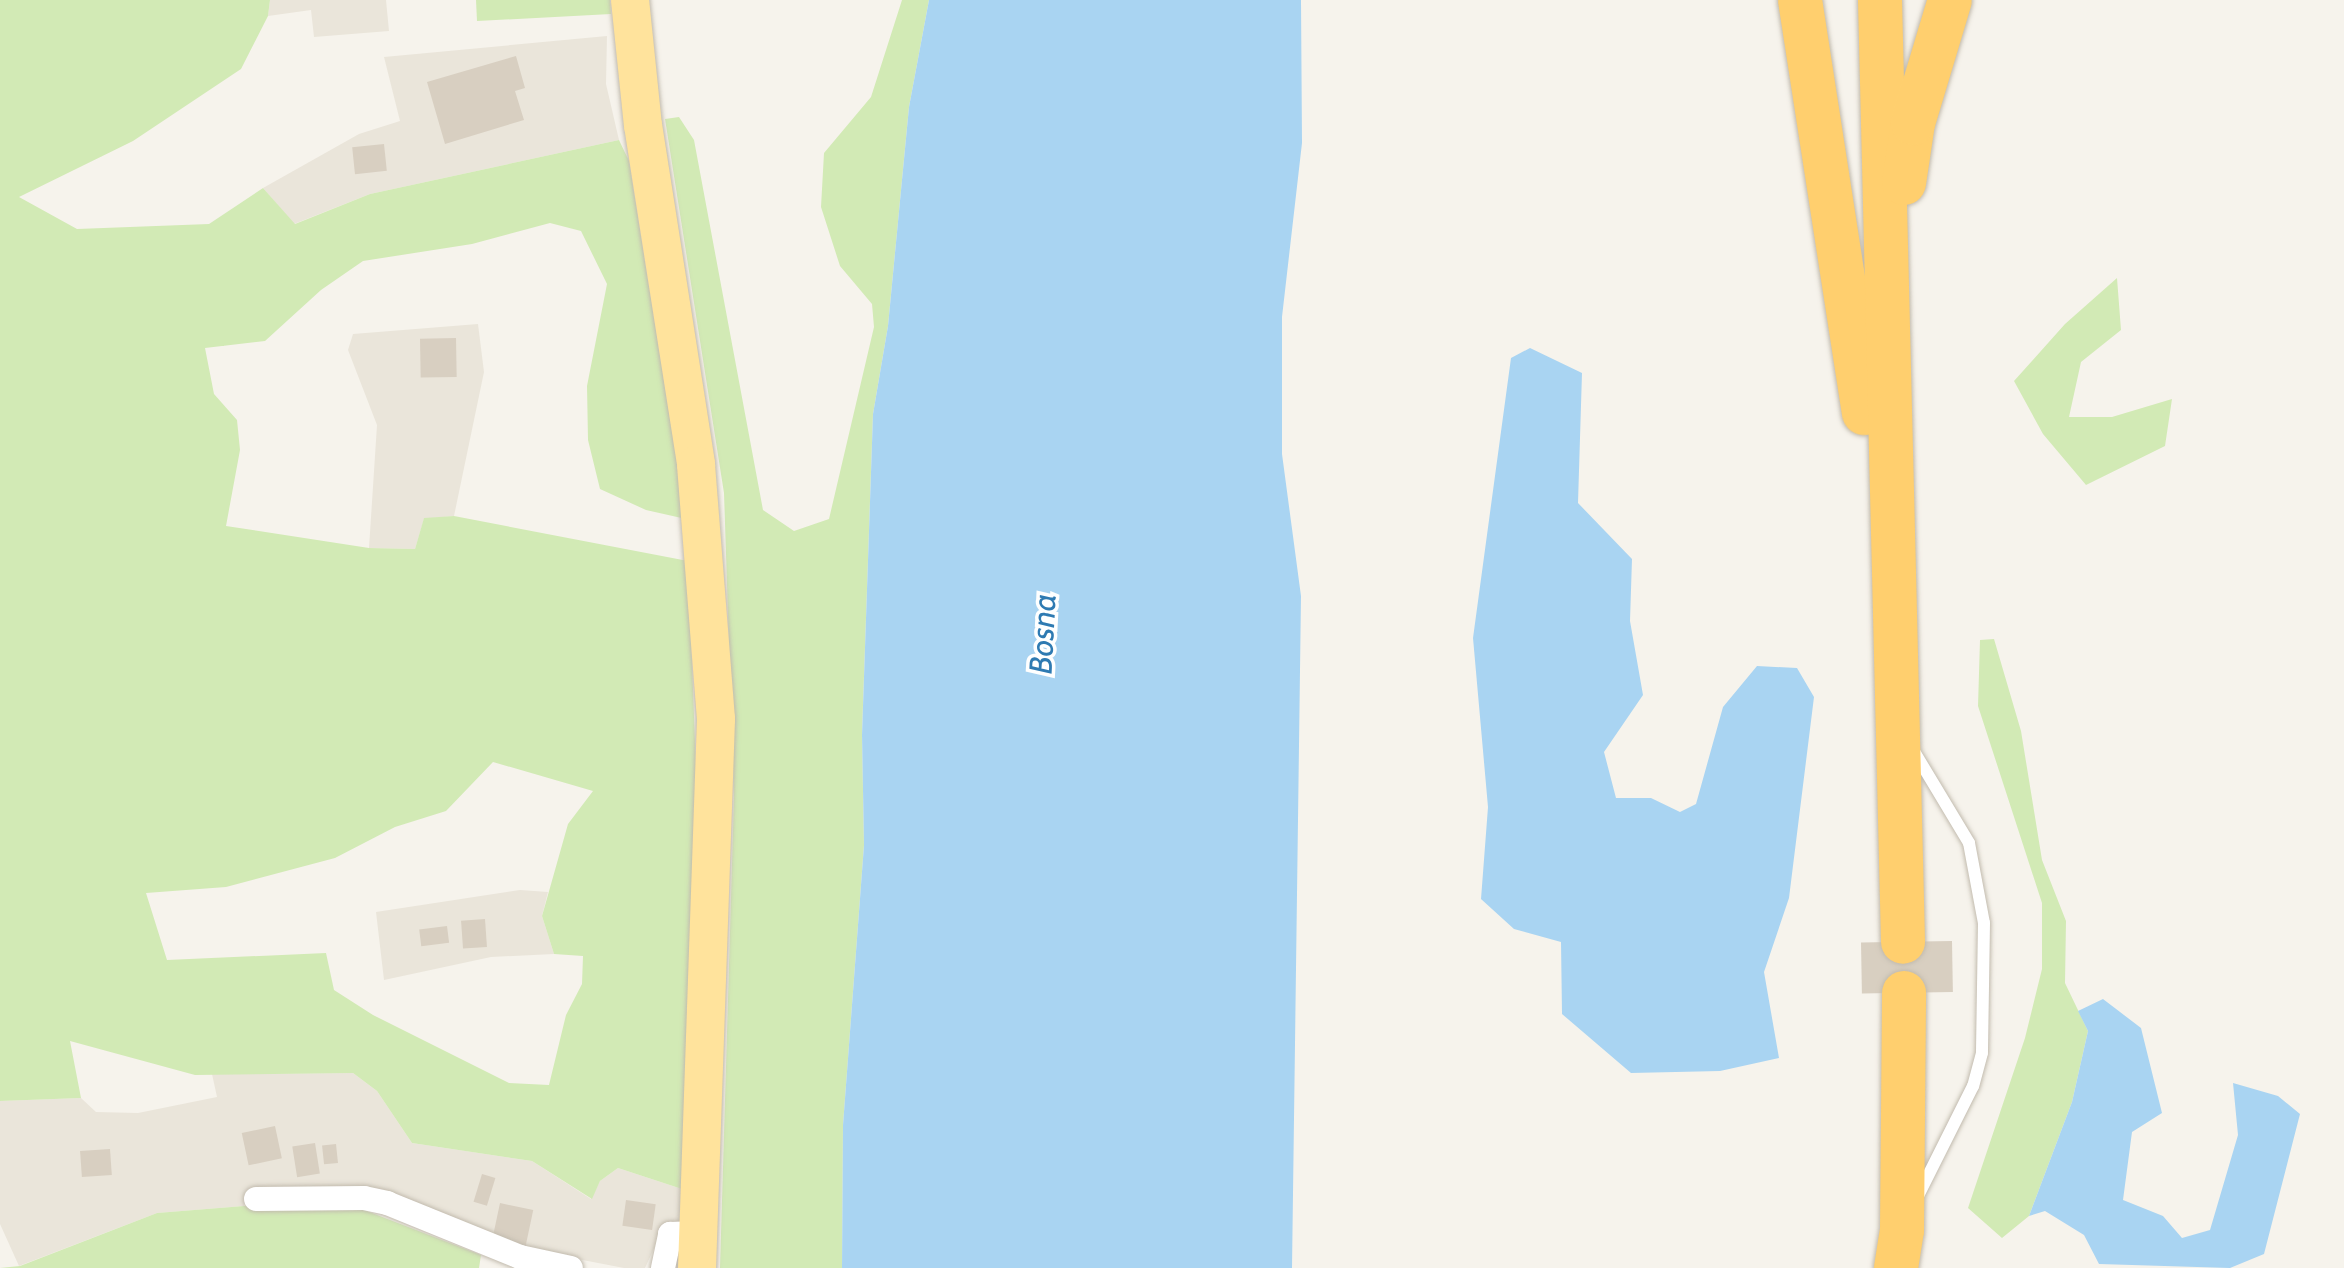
<!DOCTYPE html>
<style>
body{margin:0}
#map{position:relative;width:2344px;height:1268px;overflow:hidden;background:#f6f3ec;font-family:Cabin,sans-serif}
div>[style]{position:absolute}
.residential>*{inset:0;background:#eae5da}
.green>*{inset:0;background:#d2eab5}
.water>*{inset:0;background:#a9d4f2}
.building>*{inset:0;background:#d8cfc1;transform-origin:0 0}
.roads{filter:drop-shadow(0 0 2px #c2bbae) drop-shadow(0 0 2px #c2bbae)}
.service>*{height:12px;margin:-6px;padding:0 6px;transform-origin:6px;border-radius:6px;background:#fff}
.minor>*{height:24px;margin:-12px;padding:0 12px;transform-origin:12px;border-radius:12px;background:#fff}
.primary>*{height:38px;margin:-19px;padding:0 19px;transform-origin:19px;border-radius:19px;background:#ffe39c}
.motorway>*{height:44px;margin:-22px;padding:0 22px;transform-origin:22px;border-radius:22px;background:#ffcf6e}
span{translate:-50% -50%;white-space:nowrap;text-align:center;line-height:1.15;-webkit-text-stroke:7px #fff;paint-order:stroke}
.water-label{font-size:32px;color:#2e7ab2;font-style:italic}
</style>
<div id="map">
<div class="residential">
<div style="clip-path:polygon(270px 0,386px 0,389px 31px,314px 37px,311px 10px,268px 16px)"></div>
<div style="clip-path:polygon(607px 36px,606px 84px,619px 140px,370px 194px,294px 224px,263px 188px,359px 134px,400px 121px,384px 57px)"></div>
<div style="clip-path:polygon(478px 324px,484px 372px,454px 516px,424px 519px,415px 549px,369px 548px,377px 425px,348px 350px,353px 334px)"></div>
<div style="clip-path:polygon(520px 890px,548px 892px,542px 916px,554px 954px,491px 957px,384px 980px,376px 912px)"></div>
<div style="clip-path:polygon(353px 1073px,377px 1091px,412px 1143px,532px 1161px,591px 1199px,600px 1181px,618px 1168px,682px 1189px,683px 1218px,662px 1231px,645px 1268px,624px 1268px,541px 1252px,368px 1189px,249px 1189px,244px 1206px,157px 1213px,19px 1266px,0 1224px,0 1101px,81px 1098px,96px 1112px,138px 1113px,217px 1097px,212px 1074px)"></div>
</div>
<div class="green">
<div style="clip-path:polygon(evenodd,0 0,270px 0,268px 16px,241px 69px,133px 141px,19px 197px,77px 229px,209px 224px,263px 188px,295px 224px,370px 194px,619px 140px,629px 161px,686px 519px,646px 510px,600px 489px,588px 440px,587px 386px,607px 284px,581px 231px,550px 223px,472px 244px,363px 261px,321px 290px,265px 341px,205px 348px,214px 394px,237px 420px,240px 450px,226px 526px,369px 548px,415px 549px,424px 518px,454px 516px,688px 561px,698px 819px,682px 1189px,618px 1168px,600px 1181px,592px 1199px,532px 1161px,412px 1143px,377px 1091px,353px 1073px,195px 1075px,70px 1041px,81px 1098px,0 1101px,0 0,493px 762px,593px 791px,568px 824px,542px 916px,554px 954px,583px 956px,582px 984px,566px 1015px,549px 1085px,509px 1083px,373px 1015px,334px 990px,326px 953px,167px 960px,146px 893px,226px 887px,335px 858px,395px 827px,446px 811px,493px 762px)"></div>
<div style="clip-path:polygon(476px 0,610px 0,611px 14px,477px 21px)"></div>
<div style="clip-path:polygon(902px 0,929px 0,909px 107px,888px 326px,873px 414px,862px 734px,864px 845px,843px 1125px,842px 1268px,720px 1268px,734px 797px,724px 493px,665px 119px,679px 117px,694px 140px,763px 510px,794px 531px,829px 519px,874px 327px,872px 304px,840px 266px,821px 207px,824px 153px,871px 97px)"></div>
<div style="clip-path:polygon(2117px 278px,2121px 330px,2081px 362px,2069px 417px,2112px 417px,2172px 399px,2165px 446px,2086px 485px,2043px 434px,2014px 381px,2065px 324px)"></div>
<div style="clip-path:polygon(1994px 639px,2021px 731px,2042px 860px,2066px 921px,2065px 983px,2088px 1031px,2072px 1102px,2029px 1216px,2002px 1238px,1968px 1208px,2025px 1038px,2042px 969px,2042px 903px,1978px 706px,1980px 640px)"></div>
<div style="clip-path:polygon(244px 1206px,359px 1208px,481px 1255px,479px 1268px,0 1268px,20px 1266px,157px 1213px)"></div>
</div>
<div class="water">
<div style="clip-path:polygon(929px 0,1301px 0,1302px 143px,1282px 317px,1282px 454px,1301px 596px,1292px 1268px,842px 1268px,843px 1125px,864px 845px,862px 735px,873px 414px,888px 326px,909px 107px)"></div>
<div style="clip-path:polygon(1530px 348px,1582px 373px,1578px 503px,1632px 559px,1630px 621px,1643px 695px,1604px 752px,1616px 798px,1651px 798px,1680px 812px,1696px 804px,1723px 707px,1757px 666px,1797px 668px,1814px 697px,1789px 898px,1764px 972px,1779px 1058px,1720px 1071px,1631px 1073px,1562px 1014px,1561px 942px,1514px 929px,1481px 899px,1488px 807px,1473px 638px,1511px 358px)"></div>
<div style="clip-path:polygon(2103px 999px,2141px 1028px,2162px 1113px,2132px 1132px,2123px 1200px,2163px 1216px,2182px 1238px,2210px 1230px,2238px 1135px,2233px 1083px,2278px 1096px,2300px 1114px,2264px 1254px,2230px 1268px,2099px 1264px,2084px 1235px,2045px 1211px,2029px 1216px,2072px 1102px,2088px 1031px,2078px 1011px)"></div>
</div>
<div class="building">
<div style="clip-path:polygon(516px 56px,525px 88px,515px 91px,524px 120px,445px 144px,427px 82px)"></div>
<div style="left:384px;top:144px;width:27px;height:32px;rotate:84deg"></div>
<div style="left:456px;top:338px;width:39px;height:36px;rotate:89deg"></div>
<div style="left:485px;top:919px;width:28px;height:24px;rotate:86deg"></div>
<div style="left:447px;top:926px;width:17px;height:28px;rotate:83deg"></div>
<div style="left:1952px;top:941px;width:51px;height:91px;rotate:89deg"></div>
<div style="left:275px;top:1126px;width:33px;height:34px;rotate:78deg"></div>
<div style="left:315px;top:1143px;width:31px;height:23px;rotate:81deg"></div>
<div style="left:336px;top:1144px;width:19px;height:14px;rotate:84deg"></div>
<div style="left:110px;top:1149px;width:26px;height:30px;rotate:86deg"></div>
<div style="left:482px;top:1174px;width:14px;height:29px;rotate:17deg"></div>
<div style="left:626px;top:1200px;width:30px;height:26px;rotate:8deg"></div>
<div style="left:500px;top:1203px;width:34px;height:40px;rotate:12deg"></div>
</div>
<div class="roads">
<div class="service">
<div style="left:1912px;top:748px;width:111px;rotate:59deg"></div>
<div style="left:1969px;top:843px;width:81px;rotate:79.4deg"></div>
<div style="left:1984px;top:923px;width:130px;rotate:90.9deg"></div>
<div style="left:1982px;top:1053px;width:34px;rotate:105deg"></div>
<div style="left:1973px;top:1086px;width:125px;rotate:116.6deg"></div>
</div>
<div class="minor">
<div style="left:256px;top:1199px;width:108px;rotate:-0.5deg"></div>
<div style="left:364px;top:1198px;width:24px;rotate:12deg"></div>
<div style="left:387px;top:1203px;width:144px;rotate:22.1deg"></div>
<div style="left:520px;top:1257px;width:52px;rotate:12.2deg"></div>
<div style="left:663px;top:1268px;width:35px;rotate:-78deg"></div>
<div style="left:670px;top:1234px;width:27px;rotate:-2deg"></div>
</div>
<div class="primary">
<div style="left:630px;top:0;width:126px;rotate:84.1deg"></div>
<div style="left:643px;top:125px;width:344px;rotate:81.1deg"></div>
<div style="left:696px;top:465px;width:255px;rotate:85.5deg"></div>
<div style="left:716px;top:719px;width:549px;rotate:91.98deg"></div>
</div>
<div class="motorway">
<div style="left:1800px;top:0;width:418px;rotate:81.2deg"></div>
<div style="left:1880px;top:0;width:942px;rotate:88.6deg"></div>
<div style="left:1904px;top:183px;width:61px;rotate:-81.5deg"></div>
<div style="left:1913px;top:123px;width:128px;rotate:-73.3deg"></div>
<div style="left:1896px;top:1268px;width:38px;rotate:-81deg"></div>
<div style="left:1902px;top:1230px;width:237px;rotate:-89.5deg"></div>
</div>
</div>
<div class="water-label">
<span style="left:1043px;top:634px;rotate:-87deg">Bosna</span>
</div>
</div>
